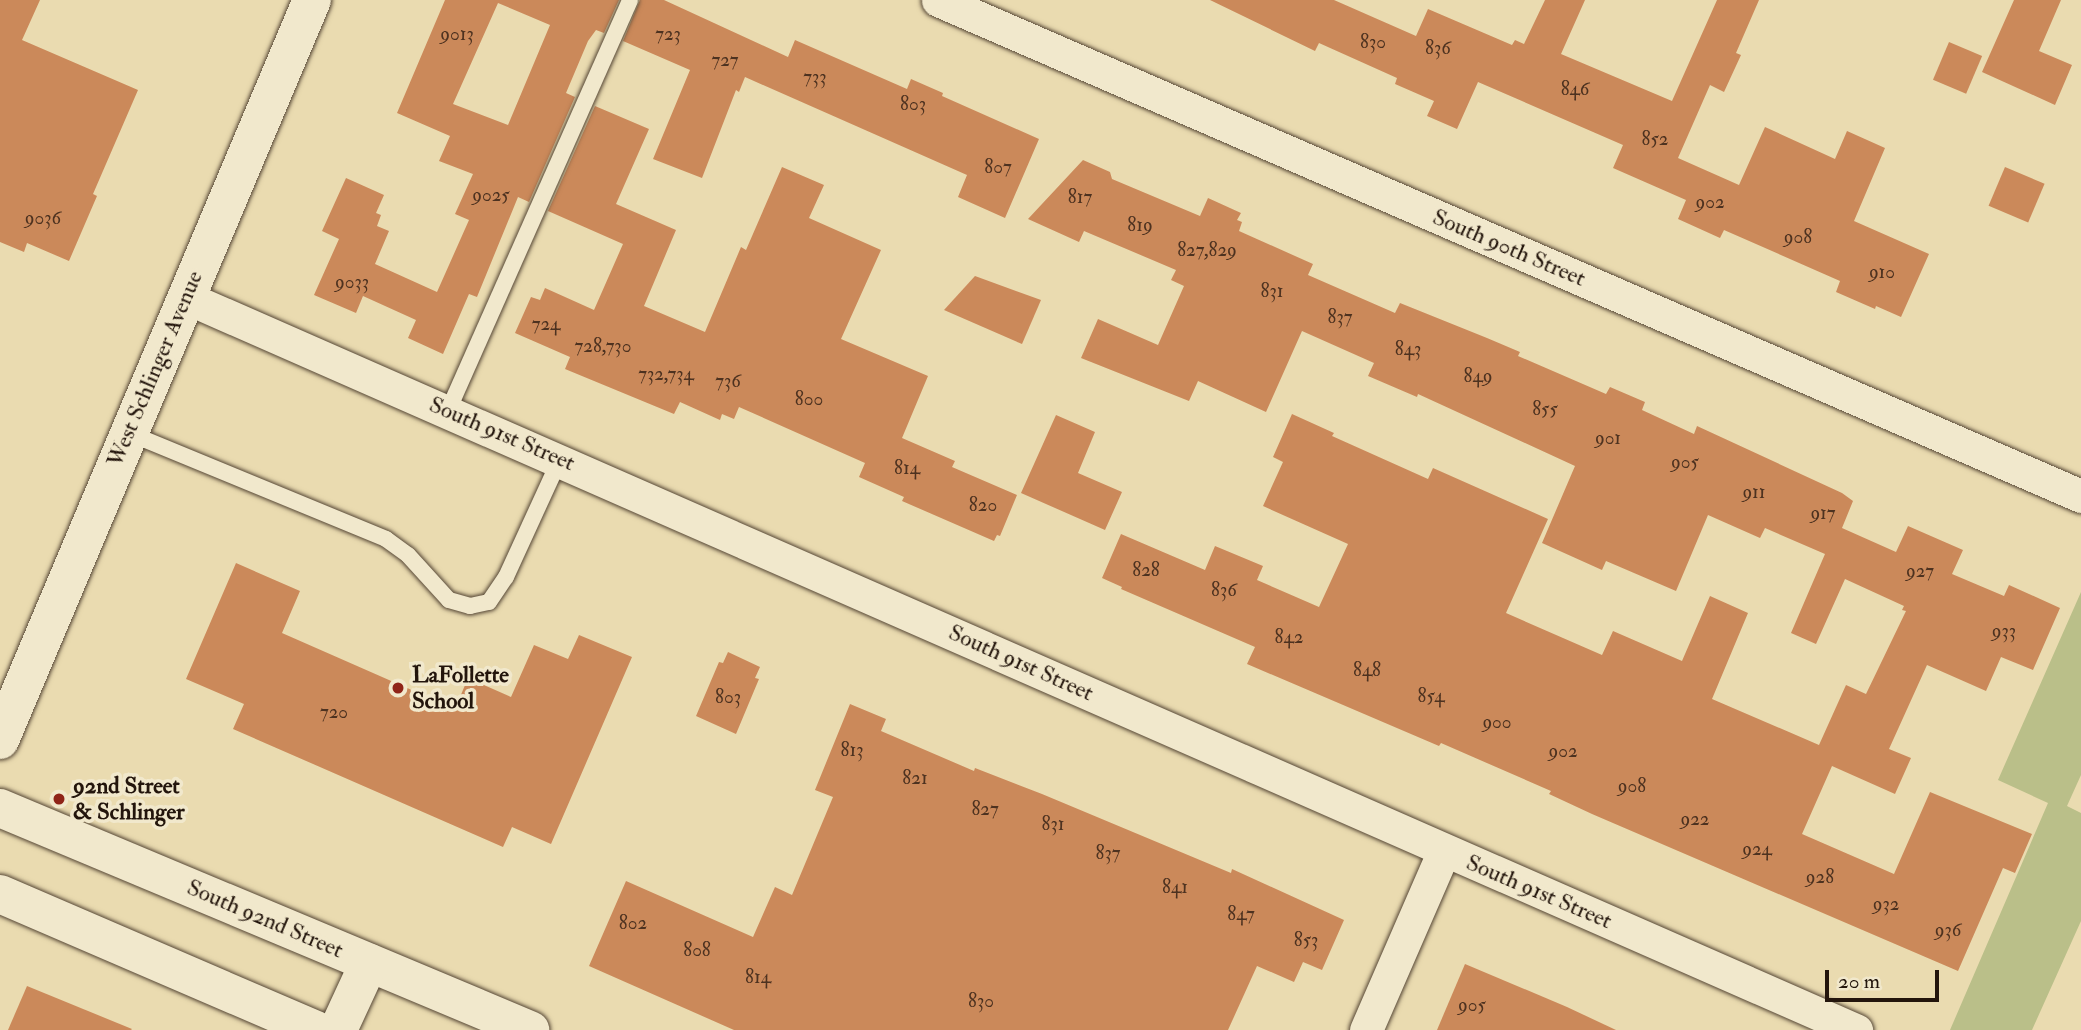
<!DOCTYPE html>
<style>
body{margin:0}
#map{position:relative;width:2081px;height:1030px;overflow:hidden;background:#eadbb0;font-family:"IM FELL Double Pica",serif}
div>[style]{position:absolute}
.green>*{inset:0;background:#babf89}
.building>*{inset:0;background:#cb895a;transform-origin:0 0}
.roads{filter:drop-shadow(0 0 2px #554635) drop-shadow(0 0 2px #554635)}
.service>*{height:16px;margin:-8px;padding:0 8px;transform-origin:8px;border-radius:8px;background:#f1e8cc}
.minor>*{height:33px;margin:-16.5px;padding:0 16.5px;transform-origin:16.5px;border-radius:16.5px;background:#f1e8cc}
.tertiary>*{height:38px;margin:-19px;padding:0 19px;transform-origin:19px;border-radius:19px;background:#f1e8cc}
.dots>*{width:19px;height:19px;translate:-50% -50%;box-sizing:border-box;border:4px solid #f1e8cc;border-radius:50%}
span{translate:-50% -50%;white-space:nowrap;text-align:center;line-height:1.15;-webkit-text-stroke:7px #f1e8cc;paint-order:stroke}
.number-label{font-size:19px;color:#4d3220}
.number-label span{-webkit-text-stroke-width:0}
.street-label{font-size:23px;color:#23150c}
.poi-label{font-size:23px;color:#23150c;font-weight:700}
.left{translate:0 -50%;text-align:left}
.scale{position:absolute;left:1825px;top:970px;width:114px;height:32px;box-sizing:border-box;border:4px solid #23150c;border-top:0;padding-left:9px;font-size:21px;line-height:24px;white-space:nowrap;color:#23150c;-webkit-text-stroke:5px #f1e8cc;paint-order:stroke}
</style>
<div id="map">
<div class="green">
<div style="clip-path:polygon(2081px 592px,2081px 775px,2067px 806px,2081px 813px,2081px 921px,2032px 1030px,1950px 1030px,2048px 803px,1998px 780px)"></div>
</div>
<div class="building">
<div style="clip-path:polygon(0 0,40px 0,22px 40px,138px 90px,93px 194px,97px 196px,69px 261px,27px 243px,24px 252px,0 242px)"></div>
<div style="clip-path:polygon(evenodd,445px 0,619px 0,604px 33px,596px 30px,588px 41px,566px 93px,575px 97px,529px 202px,518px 197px,477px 297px,469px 294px,443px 354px,408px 338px,416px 320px,363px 296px,356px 313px,314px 295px,339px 239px,322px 231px,346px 178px,384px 195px,376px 213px,381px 215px,377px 226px,389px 231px,375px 264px,437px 292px,469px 220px,455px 214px,473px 174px,439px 161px,450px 136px,397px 113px,445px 0,498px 3px,550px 25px,508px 125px,453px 104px,498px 3px)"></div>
<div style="clip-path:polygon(640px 0,664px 0,788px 57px,795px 40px,907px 89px,911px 79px,943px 93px,942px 96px,1039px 139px,1005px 218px,958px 197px,967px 175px,745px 77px,739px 92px,736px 90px,702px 178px,653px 159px,690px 70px,623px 41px)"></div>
<div style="clip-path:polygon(1210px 0,1334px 0,1416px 36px,1428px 9px,1512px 45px,1515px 40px,1524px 44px,1545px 0,1585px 0,1561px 54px,1672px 101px,1717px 0,1759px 0,1736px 53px,1741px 55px,1724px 92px,1710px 85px,1678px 158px,1739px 185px,1765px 127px,1835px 159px,1847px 131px,1885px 148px,1854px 221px,1929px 254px,1901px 317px,1876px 306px,1875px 309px,1836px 292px,1840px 281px,1724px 230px,1720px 238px,1678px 219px,1686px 200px,1613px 168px,1623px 145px,1478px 82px,1457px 129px,1427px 116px,1434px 101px,1395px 84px,1397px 78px,1319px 43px,1315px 51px)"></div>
<div style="clip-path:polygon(2014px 0,2061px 0,2039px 51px,2072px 65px,2055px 105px,1982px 72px)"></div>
<div style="left:1949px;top:42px;width:36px;height:41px;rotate:23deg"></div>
<div style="clip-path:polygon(595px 106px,649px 129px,616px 204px,676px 230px,644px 306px,705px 332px,741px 247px,746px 250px,782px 167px,824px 185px,809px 218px,881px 250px,841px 339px,928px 376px,902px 438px,955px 461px,952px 467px,1017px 495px,1000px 536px,997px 535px,994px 541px,902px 501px,904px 497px,859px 477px,865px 463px,739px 407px,734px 419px,722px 414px,720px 420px,680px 402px,674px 414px,565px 369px,570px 357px,515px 333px,531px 297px,540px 300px,545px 288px,594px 310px,623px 244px,548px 211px)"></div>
<div style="clip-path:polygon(1083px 160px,1110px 172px,1112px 179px,1200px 216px,1208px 198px,1241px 213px,1237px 220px,1242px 222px,1239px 231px,1313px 264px,1308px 275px,1395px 313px,1400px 303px,1487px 338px,1520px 352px,1518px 356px,1606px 394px,1610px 387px,1645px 402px,1642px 410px,1694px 434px,1697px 426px,1842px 493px,1853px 501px,1842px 528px,1896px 552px,1908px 526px,1963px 550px,1952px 574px,2004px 596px,2009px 585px,2060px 608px,2033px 670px,2001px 657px,1986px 691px,1927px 665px,1889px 749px,1911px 758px,1895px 794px,1832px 766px,1802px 834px,1894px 874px,1930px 792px,2032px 834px,2015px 873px,2003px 868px,1958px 971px,1592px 814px,1549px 794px,1551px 791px,1441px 743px,1439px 746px,1247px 664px,1255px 647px,1121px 589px,1122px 587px,1102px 578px,1121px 534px,1205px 570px,1215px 546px,1263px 566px,1257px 580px,1319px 607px,1348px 544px,1263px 506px,1283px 462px,1273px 457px,1292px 414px,1334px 433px,1332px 436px,1428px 479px,1433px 468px,1548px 519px,1506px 613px,1602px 655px,1613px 631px,1682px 661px,1710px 596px,1748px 613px,1712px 699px,1819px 745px,1846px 685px,1866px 694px,1906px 611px,1902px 610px,1904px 606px,1845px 579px,1816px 644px,1791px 633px,1825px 554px,1765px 528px,1760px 538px,1708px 515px,1676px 591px,1606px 561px,1602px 570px,1542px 543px,1575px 466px,1418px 394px,1417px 397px,1368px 376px,1374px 363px,1302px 331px,1266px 412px,1198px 381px,1189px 401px,1081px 358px,1098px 319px,1158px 345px,1184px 286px,1171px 280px,1176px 270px,1084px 231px,1079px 242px,1028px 219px)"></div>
<div style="left:2005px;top:167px;width:43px;height:42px;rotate:23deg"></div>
<div style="clip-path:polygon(975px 276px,1041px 300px,1022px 344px,944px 310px)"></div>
<div style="clip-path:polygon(1056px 415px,1095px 432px,1078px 473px,1122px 492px,1105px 530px,1021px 493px)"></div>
<div style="clip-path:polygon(236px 563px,300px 591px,282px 633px,455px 709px,468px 678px,511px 697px,534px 645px,568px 659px,579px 635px,632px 657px,551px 844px,512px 827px,503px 847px,233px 729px,244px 704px,186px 679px)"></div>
<div style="clip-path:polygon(728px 652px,760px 667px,755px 678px,759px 679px,736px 734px,696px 716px,719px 662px,723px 663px)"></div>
<div style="clip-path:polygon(850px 704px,886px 719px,881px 731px,974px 771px,975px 768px,1042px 794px,1231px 873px,1232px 869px,1344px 920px,1322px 970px,1303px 962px,1294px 982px,1257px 966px,1228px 1030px,734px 1030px,589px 966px,626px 881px,753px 937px,775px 887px,792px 895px,833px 797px,815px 790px)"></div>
<div style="clip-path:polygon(1465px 964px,1567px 1007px,1616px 1030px,1437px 1030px)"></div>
<div style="clip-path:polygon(27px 986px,132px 1029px,131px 1030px,8px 1030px)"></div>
</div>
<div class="roads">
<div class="service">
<div style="left:448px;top:411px;width:449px;rotate:-66.1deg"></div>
<div style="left:129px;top:433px;width:278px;rotate:22.4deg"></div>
<div style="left:386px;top:539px;width:27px;rotate:36deg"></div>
<div style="left:408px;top:555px;width:61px;rotate:47.7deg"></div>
<div style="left:449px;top:600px;width:22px;rotate:16deg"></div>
<div style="left:470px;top:606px;width:19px;rotate:-12deg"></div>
<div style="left:489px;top:602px;width:30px;rotate:-56deg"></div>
<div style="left:506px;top:577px;width:130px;rotate:-65.4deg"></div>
</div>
<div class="minor">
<div style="left:938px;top:0;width:1246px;rotate:23.46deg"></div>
<div style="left:185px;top:297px;width:1825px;rotate:23.69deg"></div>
<div style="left:1366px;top:1030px;width:195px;rotate:-66.5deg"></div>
</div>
<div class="tertiary">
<div style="left:0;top:740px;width:803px;rotate:-67.14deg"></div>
<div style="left:0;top:808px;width:575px;rotate:22.73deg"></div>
<div style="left:0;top:894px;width:344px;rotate:23.3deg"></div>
<div style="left:338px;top:1030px;width:74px;rotate:-65.2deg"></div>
</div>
</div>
<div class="dots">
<div style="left:398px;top:688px;background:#8f2418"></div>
<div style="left:59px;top:799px;background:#8f2418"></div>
</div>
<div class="number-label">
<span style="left:457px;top:35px">9013</span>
<span style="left:668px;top:35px">723</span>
<span style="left:1373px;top:43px">830</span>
<span style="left:1438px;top:49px">836</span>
<span style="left:725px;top:61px">727</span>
<span style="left:815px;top:78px">733</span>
<span style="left:1575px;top:90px">846</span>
<span style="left:913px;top:105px">803</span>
<span style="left:1655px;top:140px">852</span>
<span style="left:998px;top:168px">807</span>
<span style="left:491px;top:196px">9025</span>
<span style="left:1080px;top:198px">817</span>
<span style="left:1710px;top:203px">902</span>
<span style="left:43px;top:219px">9036</span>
<span style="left:1140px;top:226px">819</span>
<span style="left:1798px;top:238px">908</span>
<span style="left:1207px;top:251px">827,829</span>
<span style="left:1882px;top:273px">910</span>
<span style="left:352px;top:283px">9033</span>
<span style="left:1272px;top:292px">831</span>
<span style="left:1340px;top:318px">837</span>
<span style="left:546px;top:325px">724</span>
<span style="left:603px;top:347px">728,730</span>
<span style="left:1408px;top:350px">843</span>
<span style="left:666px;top:375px">732,734</span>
<span style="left:1478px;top:377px">849</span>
<span style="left:728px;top:382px">736</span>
<span style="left:809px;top:400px">800</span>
<span style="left:1545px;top:410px">855</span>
<span style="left:1608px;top:439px">901</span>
<span style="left:1685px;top:463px">905</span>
<span style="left:907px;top:469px">814</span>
<span style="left:1754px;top:493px">911</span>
<span style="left:983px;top:506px">820</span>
<span style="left:1823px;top:514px">917</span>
<span style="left:1146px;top:571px">828</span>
<span style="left:1920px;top:572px">927</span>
<span style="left:1224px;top:591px">836</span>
<span style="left:2004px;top:632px">933</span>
<span style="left:1289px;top:638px">842</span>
<span style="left:1367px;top:671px">848</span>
<span style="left:1431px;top:697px">854</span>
<span style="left:728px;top:698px">803</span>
<span style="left:334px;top:713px">720</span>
<span style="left:1497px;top:723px">900</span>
<span style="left:852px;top:751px">813</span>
<span style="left:1563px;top:752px">902</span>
<span style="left:915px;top:779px">821</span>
<span style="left:1632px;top:787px">908</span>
<span style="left:985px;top:810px">827</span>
<span style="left:1695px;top:820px">922</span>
<span style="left:1053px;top:825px">831</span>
<span style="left:1757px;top:850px">924</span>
<span style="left:1108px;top:854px">837</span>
<span style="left:1820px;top:878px">928</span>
<span style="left:1175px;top:888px">841</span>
<span style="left:1886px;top:905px">932</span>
<span style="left:1241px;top:915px">847</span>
<span style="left:633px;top:924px">802</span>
<span style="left:1948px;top:931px">936</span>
<span style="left:1306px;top:941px">853</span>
<span style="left:697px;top:951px">808</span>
<span style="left:758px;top:978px">814</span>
<span style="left:981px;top:1002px">830</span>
<span style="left:1472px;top:1006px">905</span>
</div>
<div class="street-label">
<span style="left:1509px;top:248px;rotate:23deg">South 90th Street</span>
<span style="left:155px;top:369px;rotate:-67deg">West Schlinger Avenue</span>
<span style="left:502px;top:434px;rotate:23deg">South 91st Street</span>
<span style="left:1021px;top:663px;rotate:24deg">South 91st Street</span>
<span style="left:1539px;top:892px;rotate:23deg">South 91st Street</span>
<span style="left:265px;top:919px;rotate:23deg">South 92nd Street</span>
</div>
<div class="poi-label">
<span class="left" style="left:412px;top:688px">LaFollette<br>School</span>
<span class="left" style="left:73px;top:799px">92nd Street<br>&amp; Schlinger</span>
</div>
<div class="scale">20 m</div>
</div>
